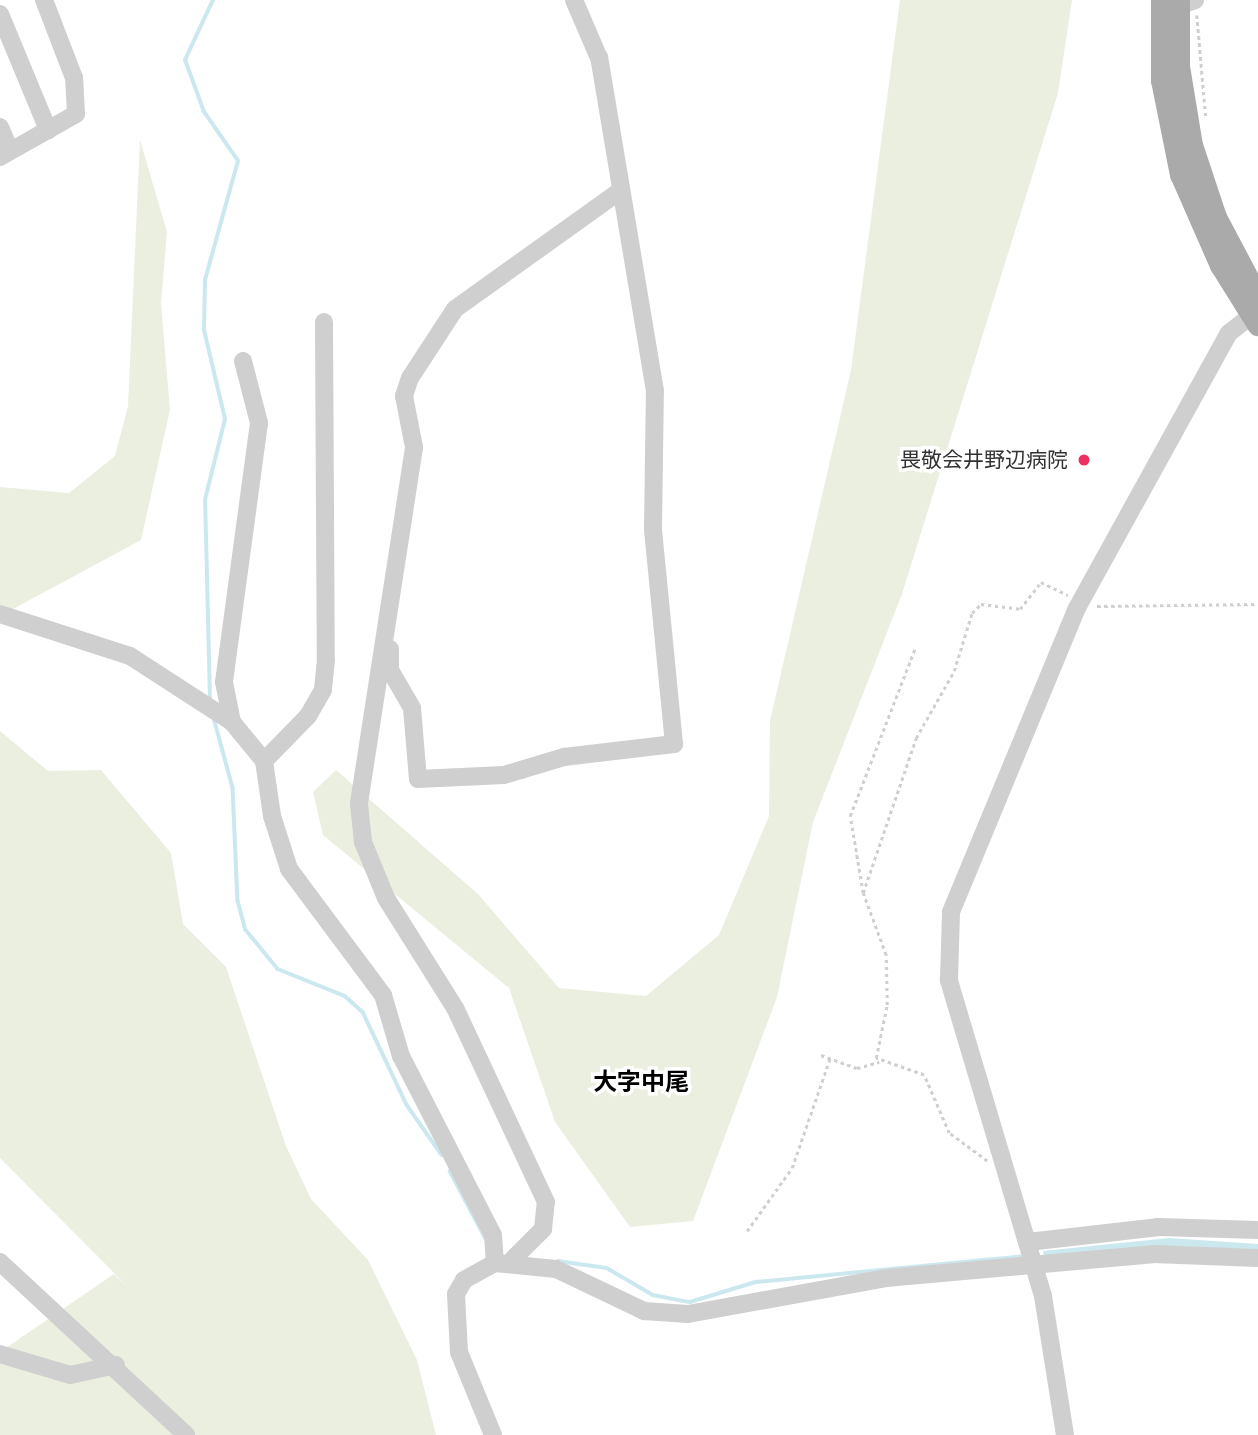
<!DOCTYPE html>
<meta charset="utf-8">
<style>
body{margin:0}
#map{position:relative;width:1258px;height:1435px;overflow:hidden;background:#fff;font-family:"Roboto Condensed","Noto Sans JP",sans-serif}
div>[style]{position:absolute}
.green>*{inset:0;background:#ebefe0}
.water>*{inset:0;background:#cce8ef}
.stream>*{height:3.5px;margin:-1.75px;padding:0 1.75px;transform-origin:1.75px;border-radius:1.75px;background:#cce8ef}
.path>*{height:2.5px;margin-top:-1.25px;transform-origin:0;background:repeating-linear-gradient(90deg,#cfcfcf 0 3.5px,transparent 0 7px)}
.minor>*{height:18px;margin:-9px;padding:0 9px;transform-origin:9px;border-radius:9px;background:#cfcfcf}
.major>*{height:23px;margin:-11.5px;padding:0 11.5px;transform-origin:11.5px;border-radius:11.5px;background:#aaa}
.dots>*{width:19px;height:19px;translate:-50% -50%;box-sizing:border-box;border:4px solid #fff;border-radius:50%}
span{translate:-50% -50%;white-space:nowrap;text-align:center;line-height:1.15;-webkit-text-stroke:7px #fff;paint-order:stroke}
.poi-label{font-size:21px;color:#323232}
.right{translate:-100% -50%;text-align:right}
.quarter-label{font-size:24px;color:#000;font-weight:700}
</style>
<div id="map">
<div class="green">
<div style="clip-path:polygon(900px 0,1072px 0,1058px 93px,902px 594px,813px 822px,777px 997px,693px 1221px,630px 1227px,555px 1122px,509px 988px,323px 835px,313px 792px,336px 770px,478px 894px,559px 988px,646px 996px,719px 935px,769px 816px,770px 721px,851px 370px)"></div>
<div style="clip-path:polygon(140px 140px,167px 232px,161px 303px,170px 410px,141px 540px,0 616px,0 487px,69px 493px,115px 456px,128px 406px)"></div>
<div style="clip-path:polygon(0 731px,48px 771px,101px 770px,171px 853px,183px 924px,226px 967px,286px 1146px,311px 1199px,368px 1260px,417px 1360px,436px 1435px,0 1435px,0 1352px,114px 1274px,131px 1290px,0 1158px)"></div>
</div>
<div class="water">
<div style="clip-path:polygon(1169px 1238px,1258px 1244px,1258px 1254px,1045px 1261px,1043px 1251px)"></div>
</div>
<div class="stream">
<div style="left:210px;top:700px;width:200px;rotate:-91.4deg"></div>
<div style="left:205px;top:500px;width:83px;rotate:-76.1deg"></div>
<div style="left:225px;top:419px;width:91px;rotate:-103.3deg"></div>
<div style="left:204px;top:330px;width:50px;rotate:-88.9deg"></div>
<div style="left:205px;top:280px;width:123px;rotate:-74.5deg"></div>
<div style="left:238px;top:161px;width:60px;rotate:-124.8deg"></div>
<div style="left:204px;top:112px;width:55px;rotate:-110.1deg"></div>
<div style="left:185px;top:60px;width:66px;rotate:-65deg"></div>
<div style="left:214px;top:718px;width:73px;rotate:74.8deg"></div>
<div style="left:233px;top:788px;width:113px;rotate:87.5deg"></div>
<div style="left:238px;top:901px;width:30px;rotate:75deg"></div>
<div style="left:246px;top:930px;width:50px;rotate:50.6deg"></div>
<div style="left:278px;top:969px;width:72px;rotate:21.9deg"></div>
<div style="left:345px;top:996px;width:24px;rotate:42deg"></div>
<div style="left:363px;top:1012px;width:103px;rotate:64.7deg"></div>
<div style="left:407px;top:1105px;width:61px;rotate:55deg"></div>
<div style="left:450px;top:1171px;width:79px;rotate:62.1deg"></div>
<div style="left:558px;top:1261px;width:49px;rotate:8.1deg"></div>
<div style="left:607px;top:1268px;width:53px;rotate:30.4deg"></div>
<div style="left:653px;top:1295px;width:38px;rotate:11deg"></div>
<div style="left:690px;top:1302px;width:69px;rotate:-16.9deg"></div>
<div style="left:756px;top:1282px;width:272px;rotate:-5.5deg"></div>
</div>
<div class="path">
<div style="left:1197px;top:15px;width:102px;rotate:85deg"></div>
<div style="left:1097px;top:606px;width:161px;rotate:-0.7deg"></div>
<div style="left:863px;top:893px;width:78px;rotate:-99.6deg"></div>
<div style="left:850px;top:816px;width:180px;rotate:-68.8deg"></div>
<div style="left:821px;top:1055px;width:38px;rotate:20deg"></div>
<div style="left:857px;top:1068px;width:23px;rotate:-15deg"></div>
<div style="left:987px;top:1161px;width:47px;rotate:-143.6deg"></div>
<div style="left:949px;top:1133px;width:63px;rotate:-113.3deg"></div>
<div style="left:924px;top:1075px;width:51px;rotate:-160.5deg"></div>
<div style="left:876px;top:1058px;width:54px;rotate:-78.3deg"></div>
<div style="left:887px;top:1005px;width:50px;rotate:-91.1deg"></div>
<div style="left:886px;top:955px;width:66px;rotate:-110.4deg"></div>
<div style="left:863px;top:893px;width:164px;rotate:-71.1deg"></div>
<div style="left:916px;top:738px;width:77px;rotate:-60.4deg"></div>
<div style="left:954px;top:671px;width:61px;rotate:-72.8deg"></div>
<div style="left:972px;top:613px;width:13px;rotate:-45deg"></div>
<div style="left:981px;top:604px;width:39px;rotate:7deg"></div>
<div style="left:1020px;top:609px;width:34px;rotate:-52deg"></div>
<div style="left:1041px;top:582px;width:30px;rotate:26deg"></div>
<div style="left:747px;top:1231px;width:77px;rotate:-54.5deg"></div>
<div style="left:792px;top:1168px;width:116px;rotate:-70.9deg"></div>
</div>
<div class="minor">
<div style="left:1177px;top:6px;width:19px;rotate:-18deg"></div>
<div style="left:0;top:14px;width:126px;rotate:67.5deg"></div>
<div style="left:0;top:127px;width:26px;rotate:67deg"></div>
<div style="left:0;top:157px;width:87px;rotate:-29.5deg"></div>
<div style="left:76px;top:114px;width:36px;rotate:-93deg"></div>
<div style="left:74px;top:78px;width:84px;rotate:-111deg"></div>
<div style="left:324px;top:322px;width:338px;rotate:89.7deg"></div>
<div style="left:326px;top:660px;width:30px;rotate:96deg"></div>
<div style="left:323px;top:690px;width:30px;rotate:120deg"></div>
<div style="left:308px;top:716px;width:63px;rotate:134.4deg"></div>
<div style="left:264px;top:761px;width:56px;rotate:81.7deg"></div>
<div style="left:272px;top:816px;width:56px;rotate:72.2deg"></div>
<div style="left:289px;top:869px;width:157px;rotate:53.3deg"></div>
<div style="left:383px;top:995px;width:64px;rotate:73.6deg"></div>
<div style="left:401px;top:1056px;width:201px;rotate:62.8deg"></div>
<div style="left:493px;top:1235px;width:28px;rotate:86deg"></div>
<div style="left:243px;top:361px;width:64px;rotate:75.5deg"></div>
<div style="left:259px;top:423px;width:261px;rotate:97.7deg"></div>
<div style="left:224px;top:682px;width:41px;rotate:78.7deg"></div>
<div style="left:232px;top:722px;width:50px;rotate:50.6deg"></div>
<div style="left:0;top:614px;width:137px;rotate:17.9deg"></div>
<div style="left:130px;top:656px;width:121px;rotate:32.9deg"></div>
<div style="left:390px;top:649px;width:21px;rotate:90deg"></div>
<div style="left:390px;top:670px;width:44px;rotate:59.9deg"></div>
<div style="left:412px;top:708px;width:71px;rotate:85.2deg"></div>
<div style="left:418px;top:779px;width:86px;rotate:-2.7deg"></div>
<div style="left:504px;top:775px;width:63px;rotate:-16.7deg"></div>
<div style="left:564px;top:757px;width:111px;rotate:-6.7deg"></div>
<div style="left:674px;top:744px;width:217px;rotate:-95.6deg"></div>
<div style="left:653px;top:528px;width:137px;rotate:-89.2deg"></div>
<div style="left:655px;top:391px;width:338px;rotate:-99.5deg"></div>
<div style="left:599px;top:58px;width:63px;rotate:-113.3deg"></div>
<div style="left:1028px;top:1242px;width:132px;rotate:-6.5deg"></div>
<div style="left:1159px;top:1227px;width:99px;rotate:1.7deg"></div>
<div style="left:0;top:1262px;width:254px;rotate:42.9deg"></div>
<div style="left:510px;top:1262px;width:47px;rotate:-45deg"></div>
<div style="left:543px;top:1229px;width:27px;rotate:-84deg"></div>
<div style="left:546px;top:1202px;width:214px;rotate:-115.1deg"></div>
<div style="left:455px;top:1008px;width:130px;rotate:-122.1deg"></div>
<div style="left:386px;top:898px;width:61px;rotate:-112.3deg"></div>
<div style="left:363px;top:842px;width:39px;rotate:-96deg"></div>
<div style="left:359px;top:803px;width:360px;rotate:-81.2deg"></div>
<div style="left:414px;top:447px;width:52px;rotate:-101.1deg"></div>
<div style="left:404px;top:396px;width:19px;rotate:-72deg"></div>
<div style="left:410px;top:378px;width:82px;rotate:-56.9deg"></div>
<div style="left:455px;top:309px;width:204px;rotate:-35.6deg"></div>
<div style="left:0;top:1354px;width:73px;rotate:16.7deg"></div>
<div style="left:70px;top:1375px;width:47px;rotate:-12.3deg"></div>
<div style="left:493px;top:1435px;width:90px;rotate:-112.3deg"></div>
<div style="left:459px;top:1352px;width:58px;rotate:-93deg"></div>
<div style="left:456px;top:1294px;width:16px;rotate:-60deg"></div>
<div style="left:464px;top:1280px;width:35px;rotate:-29deg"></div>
<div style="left:495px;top:1263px;width:61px;rotate:5.6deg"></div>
<div style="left:556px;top:1269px;width:98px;rotate:25.5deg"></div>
<div style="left:644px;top:1311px;width:44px;rotate:3.9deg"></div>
<div style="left:688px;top:1314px;width:201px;rotate:-10.3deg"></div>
<div style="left:886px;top:1278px;width:268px;rotate:-5.1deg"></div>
<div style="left:1153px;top:1254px;width:105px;rotate:2.2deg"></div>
<div style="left:1065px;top:1435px;width:141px;rotate:-99deg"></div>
<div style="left:1043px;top:1296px;width:330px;rotate:-106.6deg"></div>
<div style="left:949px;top:980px;width:68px;rotate:-88.3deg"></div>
<div style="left:951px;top:912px;width:329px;rotate:-67.5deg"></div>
<div style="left:1077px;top:608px;width:314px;rotate:-61.1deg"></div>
<div style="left:1229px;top:333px;width:37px;rotate:-38deg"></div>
</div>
<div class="major">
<div style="left:1162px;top:0;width:80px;rotate:90deg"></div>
<div style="left:1162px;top:80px;width:96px;rotate:78.6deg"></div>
<div style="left:1181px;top:174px;width:99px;rotate:66.3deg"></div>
<div style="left:1221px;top:265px;width:70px;rotate:57.9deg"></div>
<div style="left:1178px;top:0;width:66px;rotate:90deg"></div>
<div style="left:1178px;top:66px;width:80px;rotate:80.7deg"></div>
<div style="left:1191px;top:145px;width:76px;rotate:71.6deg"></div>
<div style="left:1215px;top:217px;width:86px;rotate:62.2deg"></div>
</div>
<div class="dots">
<div style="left:1084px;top:460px;background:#ed305f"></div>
</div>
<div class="poi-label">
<span class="right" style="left:1068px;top:460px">畏敬会井野辺病院</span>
</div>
<div class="quarter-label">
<span style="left:641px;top:1083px">大字中尾</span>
</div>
</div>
